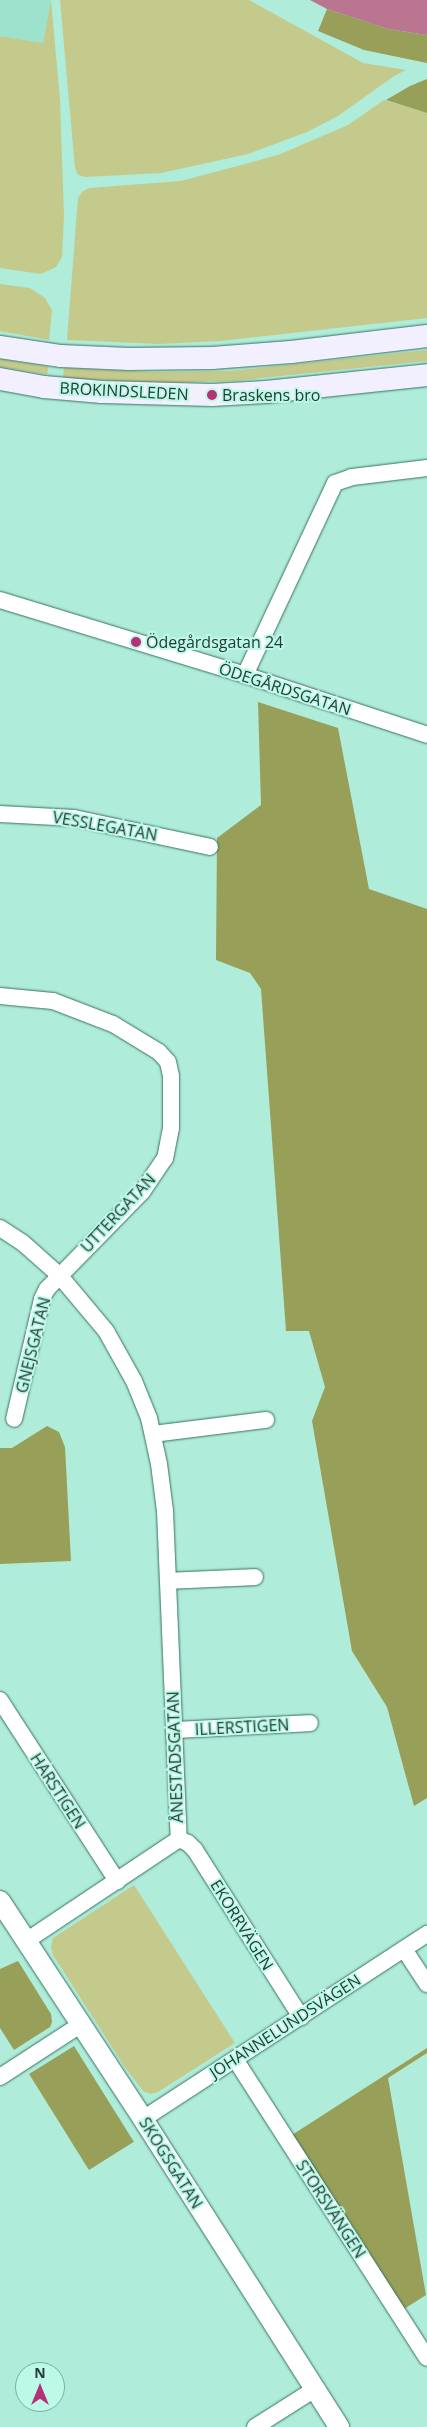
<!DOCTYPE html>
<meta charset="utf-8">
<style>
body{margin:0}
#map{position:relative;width:427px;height:2427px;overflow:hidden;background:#afecd9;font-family:"Open Sans",sans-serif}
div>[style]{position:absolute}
.built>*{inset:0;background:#9ce2cd}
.green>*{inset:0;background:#c3ca8c;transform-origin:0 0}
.forest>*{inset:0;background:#989f59;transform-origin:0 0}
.water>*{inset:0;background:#ba7591}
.roads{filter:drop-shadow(0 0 1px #387263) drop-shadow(0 0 1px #387263)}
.minor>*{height:16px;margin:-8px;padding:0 8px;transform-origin:8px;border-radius:8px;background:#fff}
.tertiary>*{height:20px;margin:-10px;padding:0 10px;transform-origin:10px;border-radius:10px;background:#fff}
.secondary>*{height:22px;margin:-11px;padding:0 11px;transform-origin:11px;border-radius:11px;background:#f2effe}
.dots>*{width:14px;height:14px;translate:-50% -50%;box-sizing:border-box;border:2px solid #bcf9e6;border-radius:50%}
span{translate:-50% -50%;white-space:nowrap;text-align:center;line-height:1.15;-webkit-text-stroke:4px #bcf9e6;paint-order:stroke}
.street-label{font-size:16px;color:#243c35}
.poi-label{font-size:16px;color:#243c35}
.left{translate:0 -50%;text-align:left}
.north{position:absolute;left:15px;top:2362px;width:50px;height:50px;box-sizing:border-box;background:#bcf9e6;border:1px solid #7fad9f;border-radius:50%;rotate:0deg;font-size:14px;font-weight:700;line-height:20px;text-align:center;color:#243c35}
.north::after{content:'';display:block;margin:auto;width:18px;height:22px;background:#b63176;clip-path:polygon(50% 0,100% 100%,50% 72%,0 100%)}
</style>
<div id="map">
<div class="built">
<div style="clip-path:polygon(0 0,51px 0,43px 43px,0 36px)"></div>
</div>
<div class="green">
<div style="clip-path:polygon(51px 0,60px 100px,64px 216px,62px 257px,56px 267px,41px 274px,0 268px,0 36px,43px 43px)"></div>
<div style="clip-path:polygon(60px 0,249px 0,363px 63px,406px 70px,394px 76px,338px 116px,307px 132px,248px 154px,161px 173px,85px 177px,78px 175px,75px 168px)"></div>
<div style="clip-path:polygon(384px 100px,427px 113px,427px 318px,220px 341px,159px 344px,67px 340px,78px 198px,82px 192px,89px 188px,181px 181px,278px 155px,348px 125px)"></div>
<div style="clip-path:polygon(0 284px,30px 288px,45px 298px,52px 310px,49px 340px,0 331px)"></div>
<div style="clip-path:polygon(427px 350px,427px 361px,233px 381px,155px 383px,63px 378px,64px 368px,154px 372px,230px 371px)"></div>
<div style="left:0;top:359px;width:49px;height:8px;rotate:9deg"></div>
<div style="clip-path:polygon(134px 1885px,235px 2043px,158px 2092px,151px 2094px,143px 2091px,124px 2066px,53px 1955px,51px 1947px,53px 1938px)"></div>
</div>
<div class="forest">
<div style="clip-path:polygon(327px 9px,388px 29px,427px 35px,427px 63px,364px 50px,318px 31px)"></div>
<div style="clip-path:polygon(427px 79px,427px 113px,386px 100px,410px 86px)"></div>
<div style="clip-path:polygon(258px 702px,338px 728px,369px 889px,427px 909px,427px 1798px,414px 1806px,387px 1707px,352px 1651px,312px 1421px,325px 1387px,309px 1331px,286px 1331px,261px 989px,250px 973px,216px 960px,217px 838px,261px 805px)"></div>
<div style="clip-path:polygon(47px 1426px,59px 1432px,65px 1447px,71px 1561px,0 1564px,0 1448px,12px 1448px)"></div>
<div style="clip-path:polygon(18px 1961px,51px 2014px,52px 2022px,50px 2027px,14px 2050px,0 2028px,0 1969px)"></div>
<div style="left:74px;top:2046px;width:113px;height:53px;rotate:58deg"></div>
<div style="clip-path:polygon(427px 2048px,427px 2053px,388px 2078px,426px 2295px,404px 2309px,292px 2135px)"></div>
</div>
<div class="water">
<div style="clip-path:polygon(310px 0,427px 0,427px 35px,388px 29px,327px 9px)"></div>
</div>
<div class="roads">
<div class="minor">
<div style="left:0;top:600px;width:256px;rotate:17deg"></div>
<div style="left:245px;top:675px;width:192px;rotate:18.2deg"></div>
<div style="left:245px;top:675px;width:212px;rotate:-64.9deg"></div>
<div style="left:335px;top:483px;width:18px;rotate:-19deg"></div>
<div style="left:352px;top:477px;width:76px;rotate:-6.8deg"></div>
<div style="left:0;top:814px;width:74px;rotate:3.1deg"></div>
<div style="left:74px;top:818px;width:139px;rotate:12deg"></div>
<div style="left:0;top:996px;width:53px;rotate:5.4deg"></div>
<div style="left:53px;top:1001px;width:64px;rotate:21deg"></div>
<div style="left:113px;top:1024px;width:54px;rotate:31.3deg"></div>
<div style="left:159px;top:1052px;width:13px;rotate:48deg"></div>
<div style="left:168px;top:1062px;width:14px;rotate:78deg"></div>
<div style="left:171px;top:1076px;width:52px;rotate:90deg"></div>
<div style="left:171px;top:1128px;width:31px;rotate:101deg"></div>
<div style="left:165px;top:1158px;width:41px;rotate:124.1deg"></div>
<div style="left:142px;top:1192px;width:136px;rotate:134.4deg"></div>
<div style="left:47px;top:1289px;width:11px;rotate:117deg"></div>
<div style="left:42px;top:1299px;width:123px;rotate:103.1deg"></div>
<div style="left:0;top:1228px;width:27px;rotate:33deg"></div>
<div style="left:23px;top:1243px;width:48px;rotate:41.6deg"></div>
<div style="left:59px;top:1275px;width:73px;rotate:50deg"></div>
<div style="left:106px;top:1331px;width:57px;rotate:60.8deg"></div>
<div style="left:134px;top:1381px;width:40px;rotate:68deg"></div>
<div style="left:149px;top:1418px;width:47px;rotate:77.7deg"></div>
<div style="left:159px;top:1464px;width:47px;rotate:82.7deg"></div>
<div style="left:165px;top:1511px;width:328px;rotate:87.6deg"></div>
<div style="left:179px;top:1839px;width:184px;rotate:146.3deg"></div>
<div style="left:153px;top:1434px;width:114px;rotate:-7.1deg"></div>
<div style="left:168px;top:1581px;width:87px;rotate:-2.6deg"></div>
<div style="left:0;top:1700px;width:216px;rotate:57.1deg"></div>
<div style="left:174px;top:1730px;width:136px;rotate:-2.9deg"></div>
<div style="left:179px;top:1839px;width:10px;rotate:24deg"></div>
<div style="left:188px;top:1843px;width:10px;rotate:45deg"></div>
<div style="left:195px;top:1850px;width:198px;rotate:57.6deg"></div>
<div style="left:404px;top:1949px;width:42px;rotate:56.7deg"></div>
<div style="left:235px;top:2059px;width:355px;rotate:57.3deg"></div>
<div style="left:0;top:2077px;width:95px;rotate:-33deg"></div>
<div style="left:143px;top:2119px;width:339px;rotate:-33.1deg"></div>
<div style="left:255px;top:2427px;width:71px;rotate:-32.3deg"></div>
</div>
<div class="tertiary">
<div style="left:0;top:1901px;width:261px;rotate:56.7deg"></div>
<div style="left:143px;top:2119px;width:365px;rotate:57.5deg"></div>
</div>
<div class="secondary">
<div style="left:0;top:347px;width:62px;rotate:8.4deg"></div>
<div style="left:61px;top:356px;width:68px;rotate:2.5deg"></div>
<div style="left:129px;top:359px;width:83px;rotate:-0.7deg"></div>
<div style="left:212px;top:358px;width:79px;rotate:-4.3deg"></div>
<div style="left:291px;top:352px;width:137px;rotate:-6.7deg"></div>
<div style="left:0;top:379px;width:45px;rotate:10.3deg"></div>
<div style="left:44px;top:387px;width:58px;rotate:4.9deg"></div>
<div style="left:102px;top:392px;width:110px;rotate:1.6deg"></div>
<div style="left:212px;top:395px;width:54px;rotate:-3.2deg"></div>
<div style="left:266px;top:392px;width:162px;rotate:-6deg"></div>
</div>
</div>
<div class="dots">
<div style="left:212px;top:395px;background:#b63176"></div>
<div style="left:136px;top:642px;background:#b63176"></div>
</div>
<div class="street-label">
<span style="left:124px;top:391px;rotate:3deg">BROKINDSLEDEN</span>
<span style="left:285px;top:689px;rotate:18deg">ÖDEGÅRDSGATAN</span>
<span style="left:105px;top:826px;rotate:10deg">VESSLEGATAN</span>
<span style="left:118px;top:1213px;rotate:-47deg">UTTERGATAN</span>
<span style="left:33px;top:1345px;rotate:-76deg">GNEJSGATAN</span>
<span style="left:242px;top:1727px;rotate:-3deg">ILLERSTIGEN</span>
<span style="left:175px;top:1757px;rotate:-92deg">ÅNESTADSGATAN</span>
<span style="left:58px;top:1791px;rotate:57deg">HARSTIGEN</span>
<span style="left:242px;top:1925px;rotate:58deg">EKORRVÄGEN</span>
<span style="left:285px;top:2026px;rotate:-33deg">JOHANNELUNDSVÄGEN</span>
<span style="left:171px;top:2163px;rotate:58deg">SKOGSGATAN</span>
<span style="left:331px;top:2209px;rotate:57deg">STORSVÄNGEN</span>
</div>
<div class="poi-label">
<span class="left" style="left:222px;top:395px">Braskens bro</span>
<span class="left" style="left:146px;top:642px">Ödegårdsgatan 24</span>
</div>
<div class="north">N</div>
</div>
